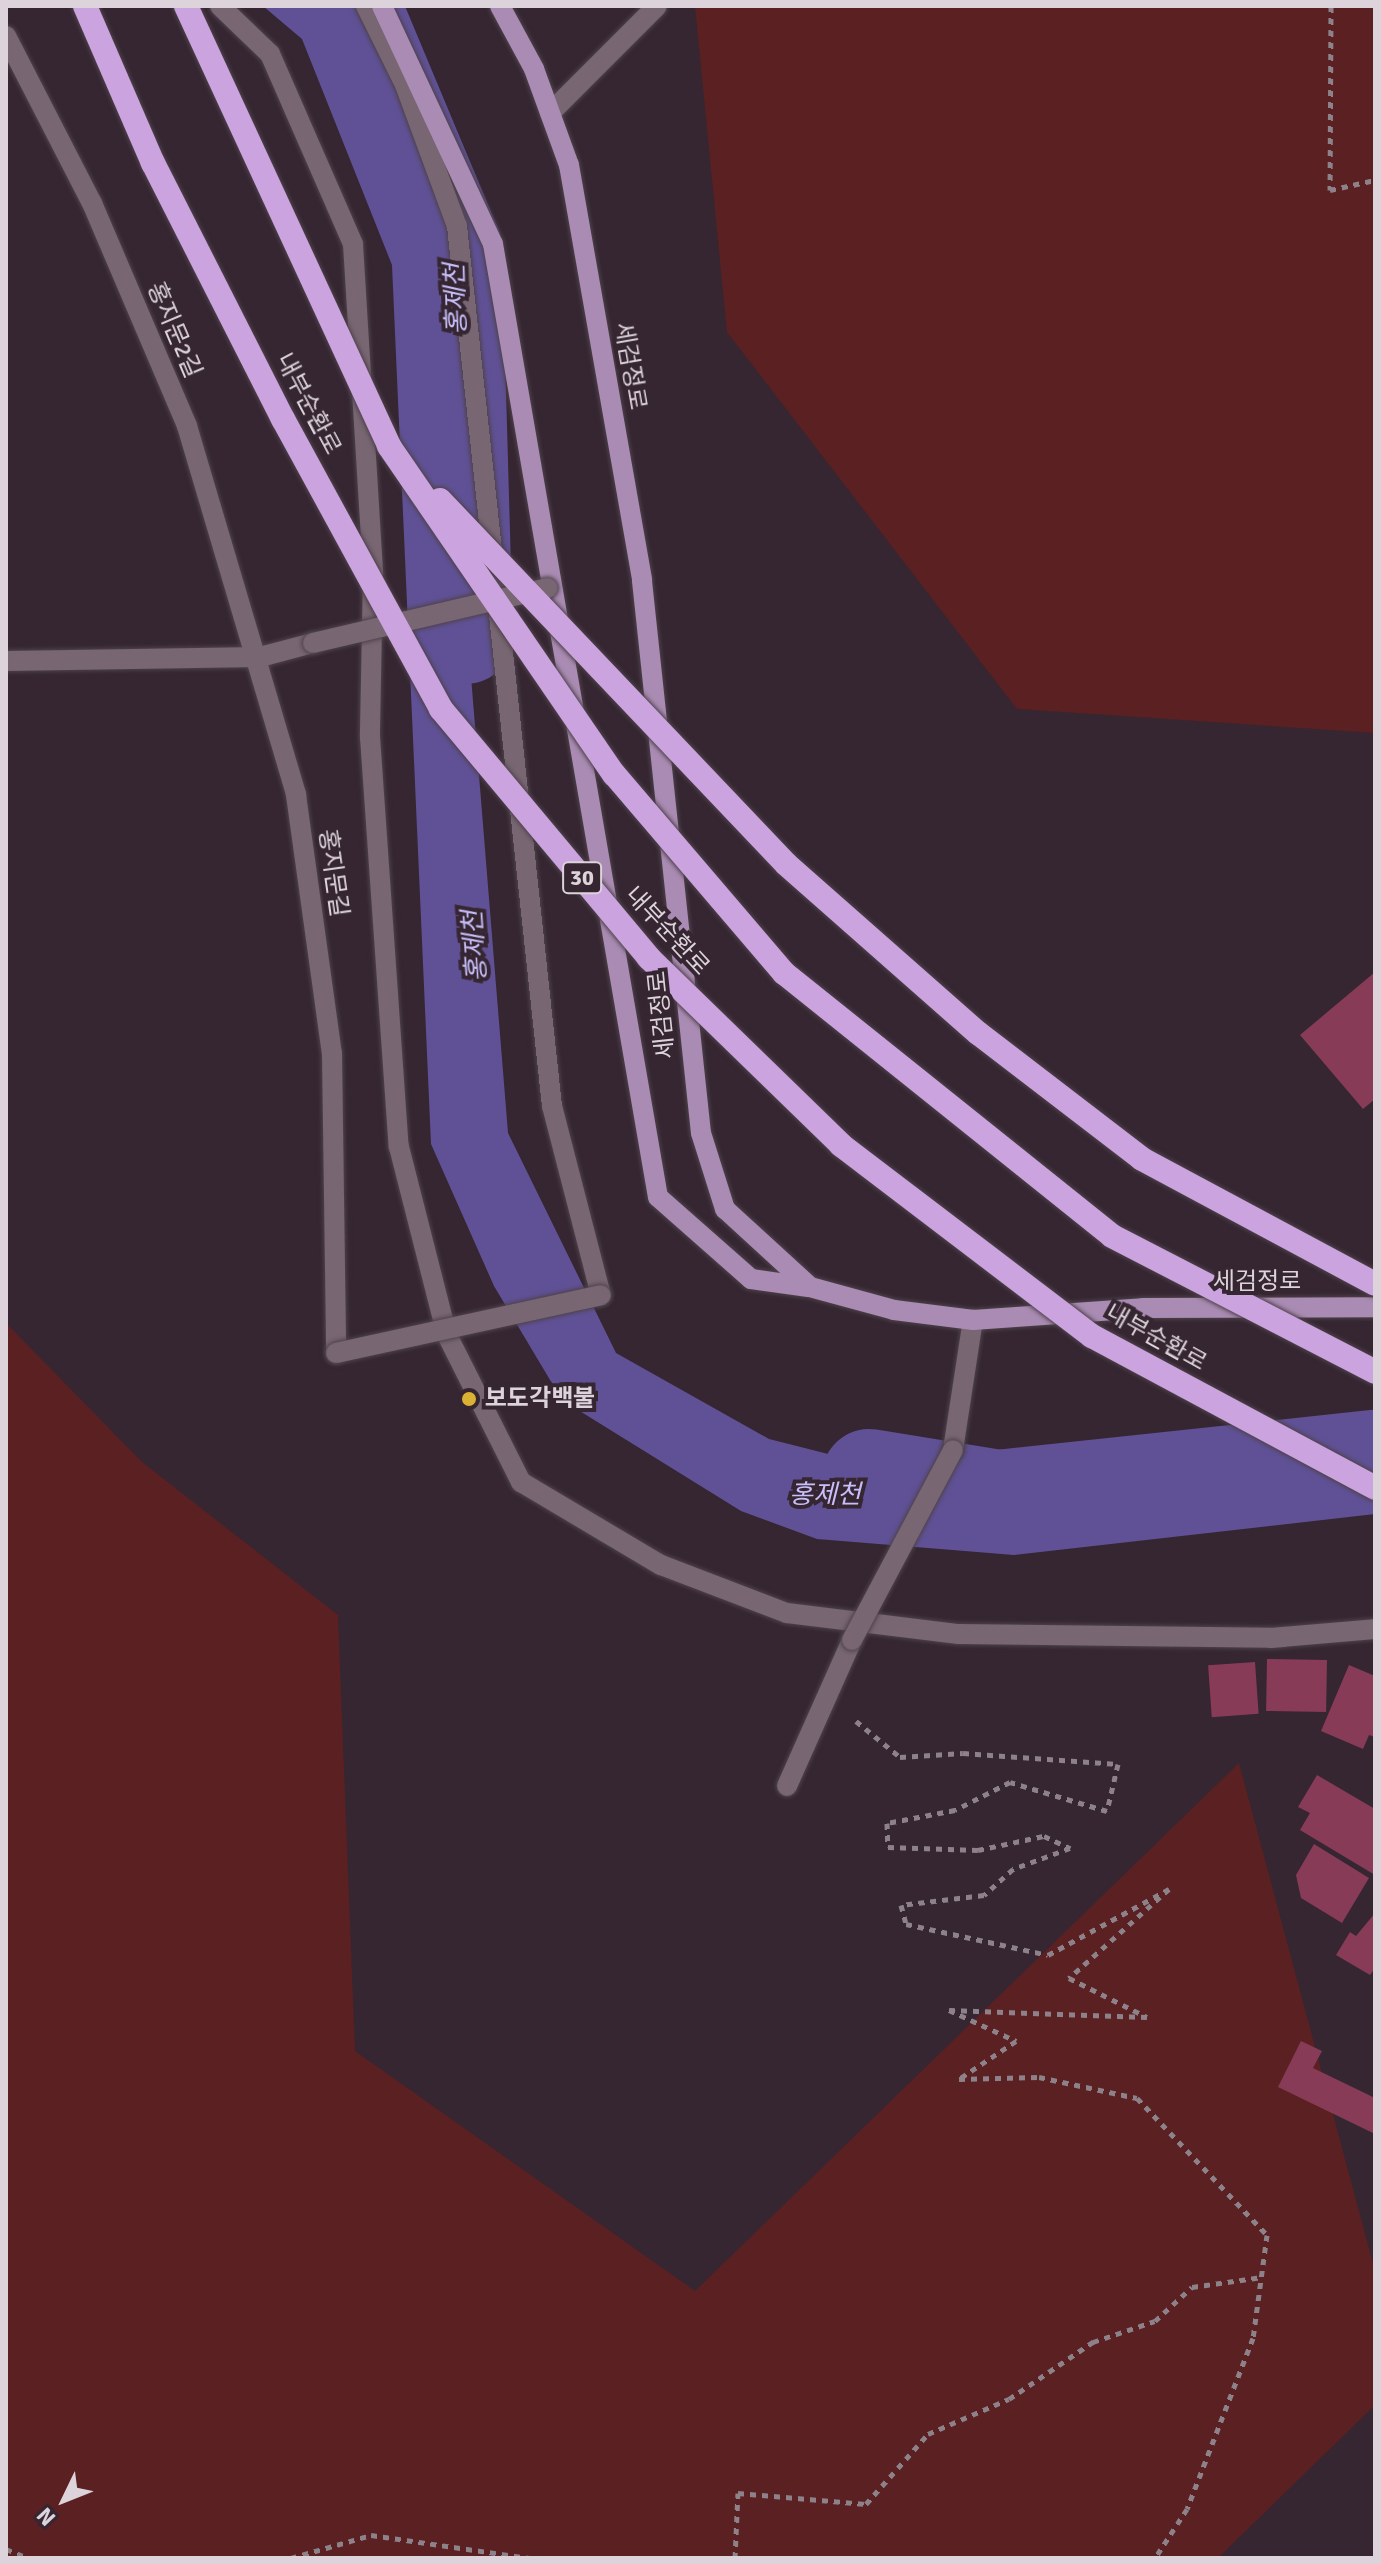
<!DOCTYPE html>
<meta charset="utf-8">
<style>
body{margin:0}
#map{position:relative;width:1381px;height:2564px;overflow:hidden;background:#352631;font-family:Signika,"Noto Sans KR",sans-serif}
div>[style]{position:absolute}
.green>*{inset:0;background:#5b2021}
.water>*{inset:0;background:#605196}
.river>*{height:94px;margin:-47px;padding:0 47px;transform-origin:47px;border-radius:47px;background:#605196}
.building>*{inset:0;background:#873b56;transform-origin:0 0}
.path>*{height:5px;margin-top:-2.5px;transform-origin:0;background:repeating-linear-gradient(90deg,#8d818a 0 6px,transparent 0 12px)}
.roads{filter:drop-shadow(0 0 2px #4e424b) drop-shadow(0 0 2px #4e424b)}
.minor>*{height:20px;margin:-10px;padding:0 10px;transform-origin:10px;border-radius:10px;background:#786672}
.major>*{height:20px;margin:-10px;padding:0 10px;transform-origin:10px;border-radius:10px;background:#aa8bb3}
.bridges{filter:drop-shadow(0 0 2px #4e424b) drop-shadow(0 0 2px #4e424b)}
.minor-bridge>*{height:20px;margin:-10px;padding:0 10px;transform-origin:10px;border-radius:10px;background:#786672}
.highway-bridge>*{height:24px;margin:-12px;padding:0 12px;transform-origin:12px;border-radius:12px;background:#cba3df}
.dots>*{width:22px;height:22px;translate:-50% -50%;box-sizing:border-box;border:4px solid #352631;border-radius:50%}
span{translate:-50% -50%;white-space:nowrap;text-align:center;line-height:1.15;-webkit-text-stroke:8px #352631;paint-order:stroke}
.shield-label span{padding:2px 6px;background:#352631;border:2px solid;border-radius:6px;-webkit-text-stroke-width:0}
.shield-label{font-size:22px;color:#ddd3da;font-weight:700}
.street-label{font-size:24px;color:#ddd3da}
.poi-label{font-size:24px;color:#ddd3da;font-weight:700}
.left{translate:0 -50%;text-align:left}
.water-label{font-size:26px;color:#c8bffa;font-style:italic}
.frame{position:absolute;inset:0;border:8px solid #ddd3da;pointer-events:none}
.north{position:absolute;left:24px;top:2460px;width:80px;height:80px;-webkit-text-stroke:6px #352631;paint-order:stroke;rotate:227deg;font-size:22px;font-weight:700;line-height:32px;text-align:center;color:#ddd3da}
.north::after{content:'';display:block;margin:auto;width:28px;height:36px;background:#ddd3da;clip-path:polygon(50% 0,100% 100%,50% 72%,0 100%)}
</style>
<div id="map">
<div class="green">
<div style="clip-path:polygon(695px 6px,1375px 6px,1375px 733px,1017px 709px,727px 332px)"></div>
<div style="clip-path:polygon(6px 1323px,142px 1462px,338px 1615px,355px 2051px,695px 2291px,1239px 1763px,1375px 2271px,1375px 2405px,1218px 2558px,6px 2558px)"></div>
</div>
<div class="water">
<div style="clip-path:polygon(263px 6px,359px 6px,455px 247px,464px 590px,508px 1133px,616px 1353px,769px 1439px,998px 1497px,1375px 1457px,1375px 1514px,1014px 1555px,817px 1539px,741px 1511px,562px 1400px,494px 1286px,431px 1144px,392px 265px,302px 39px)"></div>
</div>
<div class="river">
<div style="left:354px;top:6px;width:261px;rotate:67.3deg"></div>
<div style="left:455px;top:247px;width:390px;rotate:88.4deg"></div>
<div style="left:869px;top:1476px;width:131px;rotate:9.2deg"></div>
<div style="left:998px;top:1497px;width:379px;rotate:-6.1deg"></div>
</div>
<div class="building">
<div style="clip-path:polygon(1375px 972px,1375px 1099px,1363px 1109px,1300px 1035px)"></div>
<div style="left:1267px;top:1659px;width:60px;height:52px;rotate:1deg"></div>
<div style="left:1255px;top:1662px;width:52px;height:47px;rotate:86deg"></div>
<div style="clip-path:polygon(1349px 1665px,1375px 1676px,1375px 1737px,1369px 1735px,1363px 1749px,1321px 1731px)"></div>
<div style="clip-path:polygon(1317px 1775px,1375px 1809px,1375px 1875px,1300px 1830px,1310px 1813px,1298px 1807px)"></div>
<div style="clip-path:polygon(1314px 1844px,1369px 1878px,1342px 1923px,1301px 1898px,1296px 1875px)"></div>
<div style="clip-path:polygon(1375px 1913px,1375px 1968px,1370px 1975px,1336px 1955px,1350px 1932px,1356px 1936px)"></div>
<div style="clip-path:polygon(1301px 2041px,1322px 2051px,1313px 2068px,1375px 2098px,1375px 2134px,1278px 2087px)"></div>
</div>
<div class="path">
<div style="left:1331px;top:6px;width:184px;rotate:90.3deg"></div>
<div style="left:1330px;top:190px;width:46px;rotate:-12.5deg"></div>
<div style="left:856px;top:1721px;width:57px;rotate:39.3deg"></div>
<div style="left:900px;top:1757px;width:63px;rotate:-3.6deg"></div>
<div style="left:963px;top:1753px;width:155px;rotate:4.1deg"></div>
<div style="left:1118px;top:1764px;width:48px;rotate:103.2deg"></div>
<div style="left:1107px;top:1811px;width:101px;rotate:-163.4deg"></div>
<div style="left:1010px;top:1782px;width:62px;rotate:153deg"></div>
<div style="left:955px;top:1810px;width:69px;rotate:169.2deg"></div>
<div style="left:887px;top:1823px;width:24px;rotate:88deg"></div>
<div style="left:888px;top:1847px;width:90px;rotate:1.9deg"></div>
<div style="left:978px;top:1850px;width:67px;rotate:-12deg"></div>
<div style="left:1044px;top:1836px;width:29px;rotate:25deg"></div>
<div style="left:1070px;top:1848px;width:61px;rotate:159.8deg"></div>
<div style="left:1013px;top:1869px;width:39px;rotate:138deg"></div>
<div style="left:984px;top:1895px;width:84px;rotate:173.1deg"></div>
<div style="left:901px;top:1905px;width:20px;rotate:75deg"></div>
<div style="left:906px;top:1924px;width:145px;rotate:12.3deg"></div>
<div style="left:1048px;top:1955px;width:138px;rotate:-28.6deg"></div>
<div style="left:1169px;top:1889px;width:134px;rotate:138.3deg"></div>
<div style="left:1069px;top:1978px;width:87px;rotate:26.6deg"></div>
<div style="left:1147px;top:2017px;width:198px;rotate:-178deg"></div>
<div style="left:949px;top:2010px;width:74px;rotate:24.8deg"></div>
<div style="left:1016px;top:2041px;width:69px;rotate:146.3deg"></div>
<div style="left:959px;top:2079px;width:80px;rotate:-1.4deg"></div>
<div style="left:1039px;top:2077px;width:100px;rotate:12.1deg"></div>
<div style="left:1137px;top:2098px;width:189px;rotate:46.5deg"></div>
<div style="left:1267px;top:2235px;width:104px;rotate:97.7deg"></div>
<div style="left:1253px;top:2338px;width:183px;rotate:111.1deg"></div>
<div style="left:1187px;top:2509px;width:59px;rotate:123.1deg"></div>
<div style="left:6px;top:2549px;width:24px;rotate:22deg"></div>
<div style="left:291px;top:2558px;width:83px;rotate:-16deg"></div>
<div style="left:371px;top:2535px;width:160px;rotate:8.3deg"></div>
<div style="left:735px;top:2558px;width:65px;rotate:-87.4deg"></div>
<div style="left:738px;top:2493px;width:128px;rotate:4.9deg"></div>
<div style="left:866px;top:2504px;width:94px;rotate:-48.5deg"></div>
<div style="left:928px;top:2434px;width:88px;rotate:-23.4deg"></div>
<div style="left:1009px;top:2399px;width:102px;rotate:-34.2deg"></div>
<div style="left:1093px;top:2342px;width:65px;rotate:-18.7deg"></div>
<div style="left:1155px;top:2321px;width:50px;rotate:-42.6deg"></div>
<div style="left:1192px;top:2287px;width:71px;rotate:-8.1deg"></div>
</div>
<div class="roads">
<div class="minor">
<div style="left:220px;top:6px;width:69px;rotate:43.8deg"></div>
<div style="left:270px;top:54px;width:207px;rotate:66.4deg"></div>
<div style="left:353px;top:244px;width:331px;rotate:86.5deg"></div>
<div style="left:373px;top:574px;width:163px;rotate:91.1deg"></div>
<div style="left:370px;top:737px;width:411px;rotate:86deg"></div>
<div style="left:399px;top:1147px;width:194px;rotate:75.7deg"></div>
<div style="left:447px;top:1335px;width:165px;rotate:63.3deg"></div>
<div style="left:521px;top:1482px;width:163px;rotate:30.7deg"></div>
<div style="left:661px;top:1565px;width:135px;rotate:20.9deg"></div>
<div style="left:787px;top:1613px;width:173px;rotate:7deg"></div>
<div style="left:959px;top:1634px;width:312px;rotate:0.7deg"></div>
<div style="left:1271px;top:1638px;width:104px;rotate:-4.9deg"></div>
<div style="left:366px;top:6px;width:88px;rotate:63.7deg"></div>
<div style="left:405px;top:85px;width:150px;rotate:69.8deg"></div>
<div style="left:457px;top:226px;width:885px;rotate:83.84deg"></div>
<div style="left:552px;top:1106px;width:195px;rotate:75.5deg"></div>
<div style="left:6px;top:36px;width:188px;rotate:62.8deg"></div>
<div style="left:92px;top:203px;width:242px;rotate:66.9deg"></div>
<div style="left:187px;top:426px;width:385px;rotate:73.5deg"></div>
<div style="left:296px;top:795px;width:260px;rotate:82.1deg"></div>
<div style="left:332px;top:1053px;width:300px;rotate:89.2deg"></div>
<div style="left:550px;top:113px;width:151px;rotate:-45deg"></div>
<div style="left:6px;top:661px;width:254px;rotate:-0.9deg"></div>
<div style="left:260px;top:657px;width:55px;rotate:-14.8deg"></div>
<div style="left:953px;top:1450px;width:132px;rotate:-81.3deg"></div>
<div style="left:787px;top:1786px;width:160px;rotate:-66deg"></div>
</div>
<div class="major">
<div style="left:382px;top:6px;width:263px;rotate:65deg"></div>
<div style="left:493px;top:244px;width:967px;rotate:80.18deg"></div>
<div style="left:658px;top:1197px;width:124px;rotate:41.4deg"></div>
<div style="left:751px;top:1279px;width:58px;rotate:8deg"></div>
<div style="left:500px;top:6px;width:72px;rotate:61.6deg"></div>
<div style="left:534px;top:69px;width:102px;rotate:70deg"></div>
<div style="left:569px;top:165px;width:422px;rotate:80deg"></div>
<div style="left:642px;top:581px;width:555px;rotate:83.9deg"></div>
<div style="left:701px;top:1133px;width:80px;rotate:72.5deg"></div>
<div style="left:725px;top:1209px;width:115px;rotate:42.5deg"></div>
<div style="left:810px;top:1287px;width:87px;rotate:15.3deg"></div>
<div style="left:894px;top:1310px;width:80px;rotate:7.2deg"></div>
<div style="left:973px;top:1320px;width:170px;rotate:-4deg"></div>
<div style="left:1143px;top:1308px;width:232px;rotate:-0.2deg"></div>
</div>
</div>
<div class="bridges">
<div class="minor-bridge">
<div style="left:313px;top:643px;width:241px;rotate:-13.2deg"></div>
<div style="left:336px;top:1353px;width:271px;rotate:-12.3deg"></div>
<div style="left:852px;top:1640px;width:215px;rotate:-62deg"></div>
</div>
<div class="highway-bridge">
<div style="left:85px;top:6px;width:171px;rotate:66.6deg"></div>
<div style="left:153px;top:163px;width:287px;rotate:63.1deg"></div>
<div style="left:283px;top:419px;width:330px;rotate:61.4deg"></div>
<div style="left:441px;top:709px;width:324px;rotate:50.1deg"></div>
<div style="left:649px;top:958px;width:268px;rotate:44.2deg"></div>
<div style="left:841px;top:1145px;width:315px;rotate:37.3deg"></div>
<div style="left:1092px;top:1336px;width:321px;rotate:28.2deg"></div>
<div style="left:186px;top:6px;width:485px;rotate:65.2deg"></div>
<div style="left:389px;top:446px;width:398px;rotate:55.6deg"></div>
<div style="left:614px;top:774px;width:262px;rotate:49.5deg"></div>
<div style="left:784px;top:973px;width:420px;rotate:38.7deg"></div>
<div style="left:1112px;top:1236px;width:296px;rotate:27.3deg"></div>
<div style="left:440px;top:500px;width:502px;rotate:46.45deg"></div>
<div style="left:786px;top:864px;width:256px;rotate:41.4deg"></div>
<div style="left:978px;top:1033px;width:207px;rotate:37.5deg"></div>
<div style="left:1142px;top:1159px;width:264px;rotate:28.2deg"></div>
</div>
</div>
<div class="dots">
<div style="left:469px;top:1399px;background:#dbb233"></div>
</div>
<div class="shield-label">
<span style="left:582px;top:878px">30</span>
</div>
<div class="street-label">
<span style="left:174px;top:330px;rotate:67deg">홍지문2길</span>
<span style="left:630px;top:366px;rotate:80deg">세검정로</span>
<span style="left:308px;top:404px;rotate:62deg">내부순환로</span>
<span style="left:333px;top:873px;rotate:82deg">홍지문길</span>
<span style="left:667px;top:931px;rotate:47deg">내부순환로</span>
<span style="left:662px;top:1015px;rotate:-96deg">세검정로</span>
<span style="left:1257px;top:1282px">세검정로</span>
<span style="left:1156px;top:1338px;rotate:29deg">내부순환로</span>
</div>
<div class="poi-label">
<span class="left" style="left:485px;top:1399px">보도각백불</span>
</div>
<div class="water-label">
<span style="left:457px;top:299px;rotate:-92deg">홍제천</span>
<span style="left:476px;top:946px;rotate:-94deg">홍제천</span>
<span style="left:825px;top:1496px">홍제천</span>
</div>
<div class="frame"></div>
<div class="north">N</div>
</div>
